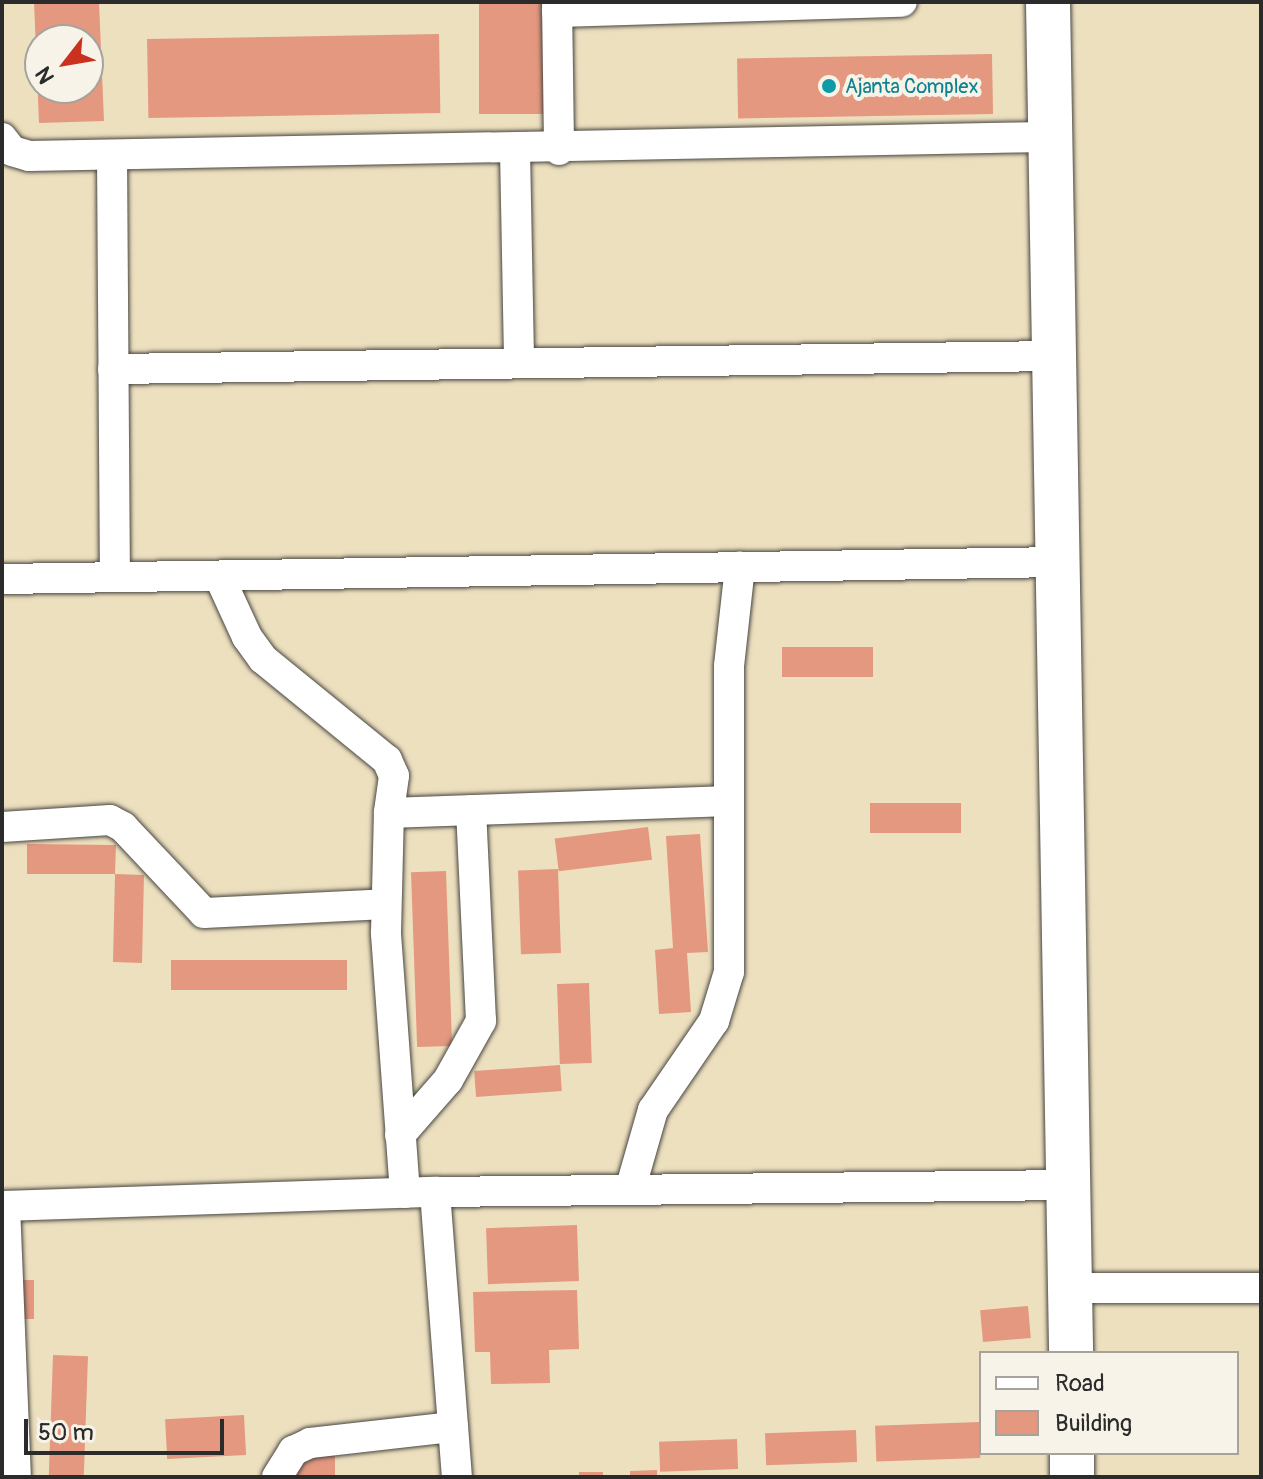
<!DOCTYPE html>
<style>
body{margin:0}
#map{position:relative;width:1263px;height:1479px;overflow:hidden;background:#ede0bf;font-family:Pangolin,sans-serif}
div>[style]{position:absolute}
.building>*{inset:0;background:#e4987f;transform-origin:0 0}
.roads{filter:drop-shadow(0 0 2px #484641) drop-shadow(0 0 2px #484641)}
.street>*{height:30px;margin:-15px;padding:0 15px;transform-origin:15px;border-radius:15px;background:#fff}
.secondary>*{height:44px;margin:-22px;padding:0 22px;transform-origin:22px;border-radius:22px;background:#fff}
.dots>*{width:22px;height:22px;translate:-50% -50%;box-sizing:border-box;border:4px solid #f7f3e8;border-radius:50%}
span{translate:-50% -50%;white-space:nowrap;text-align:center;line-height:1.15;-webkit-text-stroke:8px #f7f3e8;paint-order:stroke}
.culture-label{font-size:20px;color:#0d838f}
.left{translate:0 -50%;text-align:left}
.frame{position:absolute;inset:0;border:4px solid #2b2b2b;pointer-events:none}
.legend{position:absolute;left:979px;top:1351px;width:260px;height:104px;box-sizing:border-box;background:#f7f3e8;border:2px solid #a5a39c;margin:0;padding:10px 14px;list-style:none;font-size:24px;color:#2b2b2b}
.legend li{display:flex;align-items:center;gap:16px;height:40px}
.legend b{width:40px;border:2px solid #a5a39c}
.north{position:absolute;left:24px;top:24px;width:80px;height:80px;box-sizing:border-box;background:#f7f3e8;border:2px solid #a5a39c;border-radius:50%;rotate:239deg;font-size:22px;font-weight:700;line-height:32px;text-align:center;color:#2b2b2b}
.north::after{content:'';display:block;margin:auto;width:28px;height:36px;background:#c8321e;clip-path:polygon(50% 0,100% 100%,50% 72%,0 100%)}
.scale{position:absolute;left:24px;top:1419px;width:200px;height:36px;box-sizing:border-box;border:4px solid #2b2b2b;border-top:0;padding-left:10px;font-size:24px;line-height:28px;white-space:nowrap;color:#2b2b2b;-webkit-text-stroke:6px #f7f3e8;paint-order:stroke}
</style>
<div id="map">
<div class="building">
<div style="clip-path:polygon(evenodd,34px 2px,99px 2px,104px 121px,39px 123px,34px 2px,40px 40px,88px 40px,88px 88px,40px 88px,40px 40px)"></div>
<div style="left:479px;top:2px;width:65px;height:112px"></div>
<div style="left:439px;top:34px;width:79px;height:292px;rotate:89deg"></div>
<div style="left:992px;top:54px;width:60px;height:255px;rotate:89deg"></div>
<div style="left:873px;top:647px;width:30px;height:91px;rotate:90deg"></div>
<div style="left:961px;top:803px;width:30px;height:91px;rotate:90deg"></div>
<div style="left:648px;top:827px;width:33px;height:94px;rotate:83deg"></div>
<div style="clip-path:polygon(700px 834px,708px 952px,687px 953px,691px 1012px,659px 1014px,655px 950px,673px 948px,666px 836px)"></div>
<div style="clip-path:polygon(27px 844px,116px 845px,115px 874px,144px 875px,142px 963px,113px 962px,115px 874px,27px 874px)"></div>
<div style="left:558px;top:869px;width:84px;height:40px;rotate:88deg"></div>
<div style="left:446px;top:871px;width:175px;height:35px;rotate:88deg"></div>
<div style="left:347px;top:960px;width:30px;height:176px;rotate:90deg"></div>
<div style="left:589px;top:983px;width:80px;height:32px;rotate:88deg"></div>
<div style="left:560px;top:1065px;width:26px;height:86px;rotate:86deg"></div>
<div style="left:577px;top:1225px;width:56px;height:91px;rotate:88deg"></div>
<div style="left:2px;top:1280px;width:32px;height:39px"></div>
<div style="clip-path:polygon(577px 1290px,579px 1349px,549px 1350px,550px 1383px,491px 1384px,490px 1352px,475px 1352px,473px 1292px)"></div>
<div style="left:1028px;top:1306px;width:32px;height:48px;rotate:85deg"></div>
<div style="left:53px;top:1355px;width:35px;height:122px;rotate:2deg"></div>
<div style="left:244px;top:1415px;width:40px;height:79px;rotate:87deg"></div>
<div style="left:979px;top:1422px;width:36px;height:104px;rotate:88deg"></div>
<div style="left:856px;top:1430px;width:32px;height:91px;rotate:88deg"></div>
<div style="left:737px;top:1439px;width:30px;height:78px;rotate:88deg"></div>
<div style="left:294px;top:1452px;width:41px;height:25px"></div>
<div style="clip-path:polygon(657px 1470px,657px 1477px,630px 1477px,630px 1471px)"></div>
<div style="left:579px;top:1472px;width:24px;height:5px"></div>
</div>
<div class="roads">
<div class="street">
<div style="left:557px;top:2px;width:148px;rotate:89.2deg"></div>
<div style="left:557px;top:12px;width:345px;rotate:-1.7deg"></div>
<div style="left:2px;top:138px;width:16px;rotate:52deg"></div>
<div style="left:12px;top:151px;width:18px;rotate:16deg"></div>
<div style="left:29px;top:156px;width:1021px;rotate:-1.07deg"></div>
<div style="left:515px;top:150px;width:213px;rotate:88.9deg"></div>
<div style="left:112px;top:155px;width:422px;rotate:89.6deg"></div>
<div style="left:113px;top:369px;width:941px;rotate:-0.79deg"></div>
<div style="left:219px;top:576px;width:67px;rotate:65.3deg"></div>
<div style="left:247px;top:637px;width:27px;rotate:54deg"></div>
<div style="left:263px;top:659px;width:160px;rotate:39.2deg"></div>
<div style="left:387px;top:760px;width:17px;rotate:66deg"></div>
<div style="left:394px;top:776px;width:37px;rotate:98deg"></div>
<div style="left:2px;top:579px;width:1056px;rotate:-0.92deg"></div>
<div style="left:2px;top:827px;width:108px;rotate:-3.7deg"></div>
<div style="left:110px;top:820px;width:15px;rotate:28deg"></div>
<div style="left:123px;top:827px;width:118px;rotate:46.7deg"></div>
<div style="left:204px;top:913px;width:182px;rotate:-2.8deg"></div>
<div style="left:400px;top:1135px;width:73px;rotate:-48.9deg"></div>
<div style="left:448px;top:1080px;width:68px;rotate:-60.8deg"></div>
<div style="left:481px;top:1021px;width:211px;rotate:-92.7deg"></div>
<div style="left:630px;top:1190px;width:83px;rotate:-74deg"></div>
<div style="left:653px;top:1110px;width:108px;rotate:-55.6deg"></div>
<div style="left:714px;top:1021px;width:51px;rotate:-73deg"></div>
<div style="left:729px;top:972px;width:306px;rotate:-90deg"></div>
<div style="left:729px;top:666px;width:100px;rotate:-83.7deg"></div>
<div style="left:435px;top:1192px;width:286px;rotate:85.6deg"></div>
<div style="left:405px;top:1193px;width:261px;rotate:-94.2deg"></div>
<div style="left:386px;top:933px;width:120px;rotate:-88.6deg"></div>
<div style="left:389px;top:813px;width:340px;rotate:-2deg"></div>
<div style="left:2px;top:1206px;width:433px;rotate:-1.9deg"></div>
<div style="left:435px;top:1192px;width:634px;rotate:-0.63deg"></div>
<div style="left:5px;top:1206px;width:271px;rotate:87.7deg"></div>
<div style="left:1070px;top:1288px;width:191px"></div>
<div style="left:277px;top:1477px;width:31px;rotate:-58deg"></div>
<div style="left:293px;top:1451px;width:19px;rotate:-25deg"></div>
<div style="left:310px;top:1443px;width:144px;rotate:-6.4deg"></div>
</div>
<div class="secondary">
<div style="left:1048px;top:2px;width:1351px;rotate:89.02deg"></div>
<div style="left:1072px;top:1453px;width:24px;rotate:90deg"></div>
</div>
</div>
<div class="dots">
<div style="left:829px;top:86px;background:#0f9aa8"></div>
</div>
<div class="culture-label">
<span class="left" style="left:845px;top:86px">Ajanta Complex</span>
</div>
<div class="frame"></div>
<ul class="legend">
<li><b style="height:10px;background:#fff"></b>Road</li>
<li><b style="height:22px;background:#e4987f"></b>Building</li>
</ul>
<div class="north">N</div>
<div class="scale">50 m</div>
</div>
